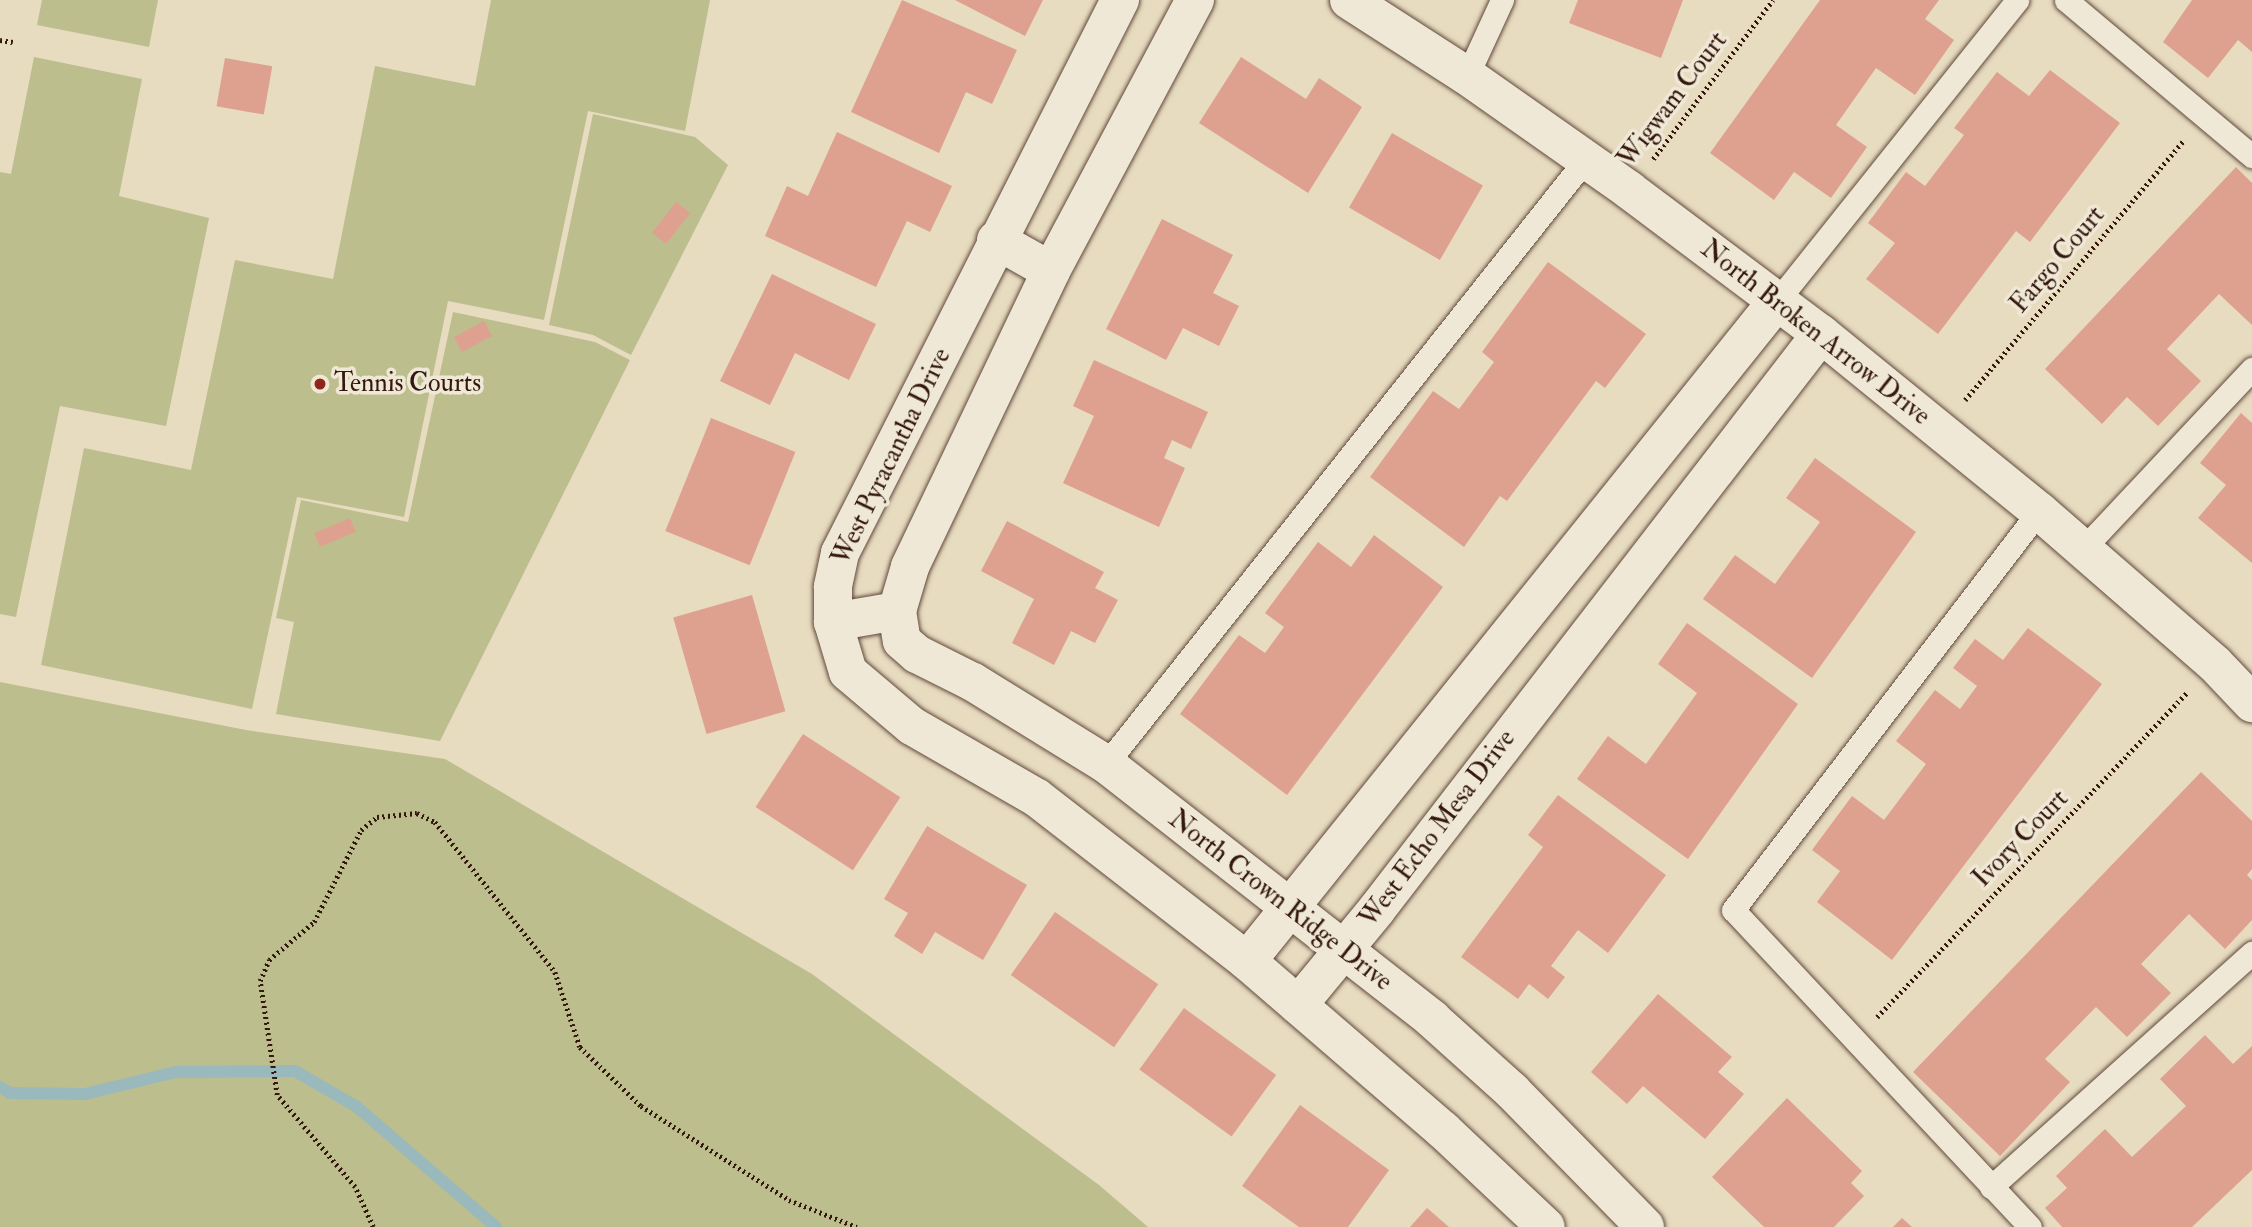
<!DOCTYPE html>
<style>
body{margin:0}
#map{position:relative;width:2252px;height:1227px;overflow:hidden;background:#e7dbc0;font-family:"IM FELL Double Pica",serif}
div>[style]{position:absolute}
.green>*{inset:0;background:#bdbe8d}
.stream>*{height:12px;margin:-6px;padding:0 6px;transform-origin:6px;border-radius:6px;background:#9ab9bc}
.building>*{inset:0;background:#dea190;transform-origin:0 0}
.path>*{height:4.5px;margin-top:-2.25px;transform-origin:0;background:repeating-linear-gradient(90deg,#34180d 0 2px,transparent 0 5.5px)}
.roads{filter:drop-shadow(0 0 2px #61493a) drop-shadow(0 0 2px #61493a)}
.lane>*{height:23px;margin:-11.5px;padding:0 11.5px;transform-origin:11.5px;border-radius:11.5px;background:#efe8d6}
.street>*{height:38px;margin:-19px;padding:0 19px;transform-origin:19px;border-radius:19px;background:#efe8d6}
.dots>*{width:19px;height:19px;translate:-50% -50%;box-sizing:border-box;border:4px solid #efe8d6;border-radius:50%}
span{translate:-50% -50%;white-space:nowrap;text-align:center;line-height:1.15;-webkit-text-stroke:7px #efe8d6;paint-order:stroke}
.street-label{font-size:26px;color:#34180d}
.poi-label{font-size:26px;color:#34180d}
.left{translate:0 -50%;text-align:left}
</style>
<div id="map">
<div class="green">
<div style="clip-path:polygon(42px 0,158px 0,149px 47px,37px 25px)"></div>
<div style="clip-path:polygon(491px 0,710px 0,685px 131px,588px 111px,544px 320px,448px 301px,404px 517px,297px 497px,252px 709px,41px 665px,84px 448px,191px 470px,235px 260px,333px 279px,375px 66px,475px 86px)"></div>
<div style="clip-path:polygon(34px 57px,142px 79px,119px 196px,209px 218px,166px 426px,60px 406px,16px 617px,0 614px,0 172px,11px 174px)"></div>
<div style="clip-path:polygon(593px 114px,695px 137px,728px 165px,631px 355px,593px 335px,549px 325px)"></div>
<div style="clip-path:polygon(453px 312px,595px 342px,630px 360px,440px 741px,276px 714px,294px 622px,276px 618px,301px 500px,408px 522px)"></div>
<div style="clip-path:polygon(0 682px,246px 730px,445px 759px,812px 974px,1099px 1185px,1148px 1227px,0 1227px)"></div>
</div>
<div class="stream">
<div style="left:0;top:1087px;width:12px;rotate:31deg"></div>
<div style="left:10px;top:1093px;width:75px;rotate:0.8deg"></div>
<div style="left:85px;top:1094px;width:94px;rotate:-13.6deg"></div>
<div style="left:176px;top:1072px;width:119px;rotate:-0.5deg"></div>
<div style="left:295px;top:1071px;width:72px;rotate:30.1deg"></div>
<div style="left:357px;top:1107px;width:184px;rotate:40.8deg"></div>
</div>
<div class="building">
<div style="clip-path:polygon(902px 0,1017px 50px,992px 104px,966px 92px,939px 153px,851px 112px)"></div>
<div style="clip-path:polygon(955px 0,1043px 0,1025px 36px)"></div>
<div style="clip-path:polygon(1578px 0,1683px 0,1661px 58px,1569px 23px)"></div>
<div style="clip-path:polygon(1820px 0,1939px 0,1925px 19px,1954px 40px,1915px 95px,1876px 68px,1836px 125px,1867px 147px,1831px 198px,1794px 172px,1774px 200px,1710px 153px)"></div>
<div style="clip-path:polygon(2192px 0,2252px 0,2252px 52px,2238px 40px,2208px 78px,2163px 42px)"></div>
<div style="clip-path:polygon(1241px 57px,1306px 99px,1319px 78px,1362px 107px,1308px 193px,1199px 123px)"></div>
<div style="left:225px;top:58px;width:48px;height:49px;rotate:10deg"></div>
<div style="clip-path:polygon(2050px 70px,2120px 123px,2030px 242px,2016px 231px,1938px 334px,1866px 279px,1895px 243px,1868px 223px,1906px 172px,1925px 186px,1964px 135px,1954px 128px,1997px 72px,2029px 96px)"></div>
<div style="clip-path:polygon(837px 132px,952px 186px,930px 232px,907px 221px,876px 287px,765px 236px,787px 186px,808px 196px)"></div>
<div style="left:1392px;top:133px;width:105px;height:86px;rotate:30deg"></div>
<div style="clip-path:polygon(2236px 167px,2252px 183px,2252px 325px,2219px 294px,2167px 349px,2201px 381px,2158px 426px,2127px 397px,2102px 424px,2045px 369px)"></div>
<div style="left:676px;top:202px;width:18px;height:39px;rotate:38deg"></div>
<div style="clip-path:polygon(1162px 219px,1233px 255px,1213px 293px,1239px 306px,1219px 346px,1183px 328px,1166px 360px,1106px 329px)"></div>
<div style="clip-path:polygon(1548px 262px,1646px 334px,1605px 388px,1596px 381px,1507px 501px,1500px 496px,1464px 547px,1370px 477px,1433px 391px,1459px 409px,1494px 362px,1482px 352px)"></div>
<div style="clip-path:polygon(772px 274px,876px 324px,849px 380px,795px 353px,770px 405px,720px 381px)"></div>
<div style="left:484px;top:321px;width:17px;height:34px;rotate:62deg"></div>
<div style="clip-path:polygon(1094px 360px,1208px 412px,1191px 449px,1172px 440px,1164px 458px,1185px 468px,1159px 527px,1063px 483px,1094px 416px,1073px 406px)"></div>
<div style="clip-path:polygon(2241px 413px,2252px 423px,2252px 563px,2198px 518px,2226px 485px,2200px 463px)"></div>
<div style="left:711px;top:418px;width:91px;height:122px;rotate:22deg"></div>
<div style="clip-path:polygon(1815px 458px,1916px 532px,1812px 678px,1703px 599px,1735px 555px,1775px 584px,1820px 522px,1786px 498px)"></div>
<div style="left:350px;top:518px;width:15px;height:39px;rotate:67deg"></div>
<div style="clip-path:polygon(1007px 521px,1104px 572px,1095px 588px,1118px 600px,1095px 643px,1071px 631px,1054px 665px,1012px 643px,1034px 599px,981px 571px)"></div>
<div style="clip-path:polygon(1374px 535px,1443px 587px,1287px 795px,1180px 714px,1239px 635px,1265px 653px,1284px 627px,1265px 613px,1318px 542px,1351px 567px)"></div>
<div style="left:752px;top:595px;width:121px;height:82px;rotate:74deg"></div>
<div style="clip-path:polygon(1687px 623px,1798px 704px,1688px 859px,1577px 779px,1608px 736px,1646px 764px,1697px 693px,1658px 664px)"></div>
<div style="clip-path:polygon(2028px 628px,2102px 684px,1892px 960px,1817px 902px,1840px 871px,1812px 850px,1852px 796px,1884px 820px,1926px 764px,1896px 741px,1935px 690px,1960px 709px,1977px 686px,1953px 668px,1975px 639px,2003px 660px)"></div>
<div style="left:803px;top:734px;width:116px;height:87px;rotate:33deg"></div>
<div style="clip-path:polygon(2201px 772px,2252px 821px,2252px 869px,2247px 875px,2252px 880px,2252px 920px,2225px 949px,2189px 914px,2141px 964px,2171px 993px,2127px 1037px,2096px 1007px,2045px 1059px,2070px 1082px,2000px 1156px,1913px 1072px)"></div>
<div style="clip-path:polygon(1558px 795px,1666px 875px,1608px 953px,1578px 930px,1551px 966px,1565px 977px,1548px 999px,1529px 984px,1518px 999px,1461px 957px,1543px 847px,1528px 835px)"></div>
<div style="clip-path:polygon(927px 826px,1027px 885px,983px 960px,935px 932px,922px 954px,894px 936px,908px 913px,884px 899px)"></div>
<div style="left:1055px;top:912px;width:126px;height:77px;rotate:35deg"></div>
<div style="clip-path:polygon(1658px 994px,1732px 1057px,1718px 1072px,1744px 1094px,1705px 1139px,1643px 1086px,1627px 1104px,1591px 1072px)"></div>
<div style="left:1184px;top:1008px;width:114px;height:76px;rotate:36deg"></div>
<div style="clip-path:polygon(2205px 1035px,2233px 1064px,2252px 1046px,2252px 1170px,2192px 1227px,2062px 1227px,2045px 1208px,2067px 1188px,2056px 1176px,2105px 1129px,2132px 1157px,2186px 1106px,2160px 1079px)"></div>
<div style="clip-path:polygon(1787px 1098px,1862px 1171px,1851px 1183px,1864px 1196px,1834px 1227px,1764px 1227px,1712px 1177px)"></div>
<div style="clip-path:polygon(1300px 1105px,1389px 1170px,1348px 1227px,1299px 1227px,1242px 1186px)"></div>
<div style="clip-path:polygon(1427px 1208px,1449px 1227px,1410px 1227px)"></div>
<div style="clip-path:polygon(1902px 1218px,1912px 1227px,1893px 1227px)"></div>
</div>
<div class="path">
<div style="left:0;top:40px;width:13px;rotate:9deg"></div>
<div style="left:1653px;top:159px;width:199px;rotate:-53deg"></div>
<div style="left:1965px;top:400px;width:341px;rotate:-49.9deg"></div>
<div style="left:1877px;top:1017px;width:450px;rotate:-46.3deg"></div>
<div style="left:373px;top:1227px;width:44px;rotate:-114.2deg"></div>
<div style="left:355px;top:1187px;width:121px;rotate:-130.3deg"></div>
<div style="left:277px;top:1095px;width:115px;rotate:-98.5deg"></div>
<div style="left:260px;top:981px;width:23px;rotate:-67deg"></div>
<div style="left:269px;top:960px;width:59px;rotate:-40.2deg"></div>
<div style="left:314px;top:922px;width:103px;rotate:-62.9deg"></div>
<div style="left:361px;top:830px;width:21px;rotate:-39deg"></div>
<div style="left:377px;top:817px;width:40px;rotate:-5.7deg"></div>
<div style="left:417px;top:813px;width:20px;rotate:27deg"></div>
<div style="left:435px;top:822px;width:192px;rotate:51.3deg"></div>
<div style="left:555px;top:972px;width:79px;rotate:71.6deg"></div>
<div style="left:580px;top:1047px;width:85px;rotate:44deg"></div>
<div style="left:641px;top:1106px;width:175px;rotate:32.4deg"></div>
<div style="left:789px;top:1200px;width:73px;rotate:21.7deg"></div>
</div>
<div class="roads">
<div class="lane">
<div style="left:2066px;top:0;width:243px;rotate:40deg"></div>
<div style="left:1467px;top:76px;width:84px;rotate:-65.3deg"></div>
<div style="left:1777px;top:301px;width:385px;rotate:-51.4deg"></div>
<div style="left:2081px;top:551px;width:250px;rotate:-46.8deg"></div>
<div style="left:1106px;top:764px;width:771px;rotate:-51.58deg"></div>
<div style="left:1991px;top:1187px;width:351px;rotate:-41.9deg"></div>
<div style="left:2030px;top:1227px;width:434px;rotate:-133.1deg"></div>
<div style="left:1733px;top:910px;width:503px;rotate:-52.51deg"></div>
</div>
<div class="street">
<div style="left:1120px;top:0;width:620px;rotate:116.85deg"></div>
<div style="left:840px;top:553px;width:35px;rotate:102deg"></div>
<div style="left:833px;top:587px;width:35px;rotate:90deg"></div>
<div style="left:833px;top:622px;width:52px;rotate:73.3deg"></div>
<div style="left:848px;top:672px;width:84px;rotate:40.2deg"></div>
<div style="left:912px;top:726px;width:144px;rotate:29.9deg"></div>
<div style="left:1037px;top:798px;width:266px;rotate:37.8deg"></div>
<div style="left:1247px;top:961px;width:259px;rotate:40.8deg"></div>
<div style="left:1443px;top:1130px;width:141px;rotate:43.3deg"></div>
<div style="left:1195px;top:0;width:307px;rotate:118deg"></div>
<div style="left:1051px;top:271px;width:328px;rotate:115.5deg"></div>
<div style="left:910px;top:567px;width:46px;rotate:106.5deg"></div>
<div style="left:897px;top:611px;width:30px;rotate:81deg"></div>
<div style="left:902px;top:641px;width:20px;rotate:41deg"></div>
<div style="left:917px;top:654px;width:63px;rotate:26.6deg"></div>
<div style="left:973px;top:682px;width:156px;rotate:31.7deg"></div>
<div style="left:1106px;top:764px;width:414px;rotate:38deg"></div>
<div style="left:1432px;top:1019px;width:108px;rotate:42deg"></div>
<div style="left:1512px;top:1091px;width:190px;rotate:45.6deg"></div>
<div style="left:1349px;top:0;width:140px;rotate:32.8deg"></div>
<div style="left:1467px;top:76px;width:198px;rotate:35.1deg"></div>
<div style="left:1629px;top:190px;width:240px;rotate:36.9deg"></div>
<div style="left:1821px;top:334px;width:281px;rotate:39.1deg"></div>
<div style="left:2039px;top:511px;width:233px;rotate:41deg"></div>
<div style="left:2215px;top:664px;width:54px;rotate:46.5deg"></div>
<div style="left:996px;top:240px;width:63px;rotate:29.4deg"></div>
<div style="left:833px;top:622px;width:65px;rotate:-9.8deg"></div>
<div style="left:1247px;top:961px;width:846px;rotate:-51.23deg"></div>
<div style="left:1298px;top:1005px;width:124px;rotate:-50.5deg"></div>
<div style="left:1377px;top:909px;width:726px;rotate:-52.33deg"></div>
</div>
</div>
<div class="dots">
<div style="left:320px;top:384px;background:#8f2418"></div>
</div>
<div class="street-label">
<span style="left:1673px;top:100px;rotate:-53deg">Wigwam Court</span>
<span style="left:2058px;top:260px;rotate:-50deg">Fargo Court</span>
<span style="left:1815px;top:333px;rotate:38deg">North Broken Arrow Drive</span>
<span style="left:892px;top:457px;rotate:-64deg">West Pyracantha Drive</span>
<span style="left:1438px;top:829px;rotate:-53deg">West Echo Mesa Drive</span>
<span style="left:2021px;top:839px;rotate:-46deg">Ivory Court</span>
<span style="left:1280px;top:901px;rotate:38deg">North Crown Ridge Drive</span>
</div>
<div class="poi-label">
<span class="left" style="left:334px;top:384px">Tennis Courts</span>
</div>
</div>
